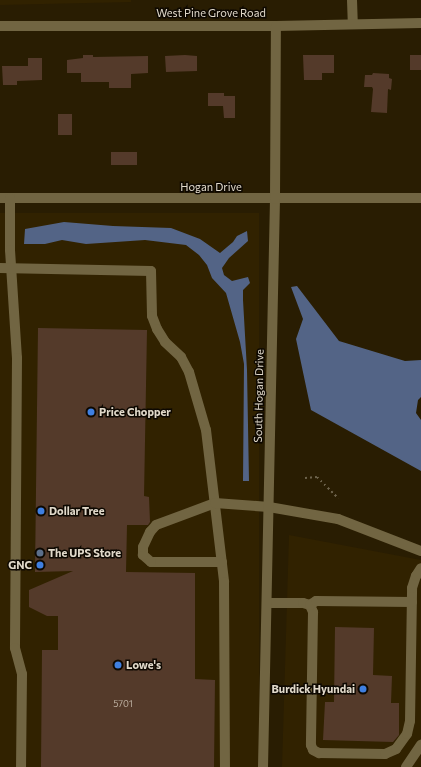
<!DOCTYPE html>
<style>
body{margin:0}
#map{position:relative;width:421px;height:767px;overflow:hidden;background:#291d02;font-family:Commissioner,sans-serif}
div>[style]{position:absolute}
.built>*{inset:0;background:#312200;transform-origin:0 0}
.water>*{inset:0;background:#536486}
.building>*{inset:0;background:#543a2a;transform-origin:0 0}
.path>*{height:2px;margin-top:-1px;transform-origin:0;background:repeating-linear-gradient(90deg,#6c624b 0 2px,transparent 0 5px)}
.minor>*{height:10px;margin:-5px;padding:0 5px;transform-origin:5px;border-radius:5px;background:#716542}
.dots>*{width:11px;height:11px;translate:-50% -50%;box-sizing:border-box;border:2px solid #0d0801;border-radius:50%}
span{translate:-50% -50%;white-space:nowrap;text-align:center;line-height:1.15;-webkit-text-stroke:3px #0d0801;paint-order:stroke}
.number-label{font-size:9px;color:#beb1a2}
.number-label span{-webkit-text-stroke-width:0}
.street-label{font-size:11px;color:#e1d9ca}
.poi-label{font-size:11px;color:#e1d9ca;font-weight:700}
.left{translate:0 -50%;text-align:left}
.right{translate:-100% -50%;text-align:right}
</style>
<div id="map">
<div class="built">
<div style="clip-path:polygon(0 0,131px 0,131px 2px,0 5px)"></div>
<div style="left:0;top:213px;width:259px;height:554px"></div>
<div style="clip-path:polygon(289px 535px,421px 560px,421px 767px,282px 767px)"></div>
</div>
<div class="water">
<div style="clip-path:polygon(64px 222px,113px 226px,171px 228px,200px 239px,220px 253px,233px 242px,237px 236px,247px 231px,248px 241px,229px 258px,222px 268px,224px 275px,232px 281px,248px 277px,250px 283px,243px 290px,243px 300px,247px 370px,249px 481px,243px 481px,244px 364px,240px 342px,226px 293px,212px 278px,207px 265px,199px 255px,186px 245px,145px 240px,86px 244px,62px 240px,45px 244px,24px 244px,25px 229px)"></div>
<div style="clip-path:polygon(297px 286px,339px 341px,405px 361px,421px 360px,421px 397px,418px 400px,416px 413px,421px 420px,421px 471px,311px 410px,296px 339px,303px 319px,291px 287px)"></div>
</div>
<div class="building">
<div style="clip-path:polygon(83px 55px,93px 55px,93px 57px,148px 56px,148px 73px,131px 74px,131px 88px,109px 88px,109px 82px,81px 82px,81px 73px,67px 73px,67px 60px,83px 58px)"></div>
<div style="clip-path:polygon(185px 55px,197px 56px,197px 71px,166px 72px,165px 56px)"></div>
<div style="clip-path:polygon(303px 55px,334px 55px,334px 73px,322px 73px,322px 80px,304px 80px)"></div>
<div style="left:410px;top:55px;width:11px;height:15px"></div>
<div style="clip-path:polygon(28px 58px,42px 58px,42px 80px,17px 81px,17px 85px,3px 85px,2px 66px,28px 66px)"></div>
<div style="clip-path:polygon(373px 73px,389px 74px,389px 78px,392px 79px,391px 90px,388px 89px,387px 113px,371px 112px,373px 89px,372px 87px,364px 87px,365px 75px,372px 75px)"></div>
<div style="clip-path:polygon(208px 93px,224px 93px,224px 96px,235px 96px,235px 118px,224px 118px,223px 106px,208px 106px)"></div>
<div style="left:58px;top:114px;width:14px;height:21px"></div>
<div style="left:137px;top:152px;width:13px;height:26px;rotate:90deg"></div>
<div style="clip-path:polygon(38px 328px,147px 330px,144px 496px,149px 497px,150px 522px,148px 525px,127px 525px,126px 572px,195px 573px,195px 679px,215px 680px,214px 767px,41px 767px,42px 650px,58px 650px,58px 616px,47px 616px,29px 607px,29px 590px,73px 571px,35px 572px)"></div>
<div style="clip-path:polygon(335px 627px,374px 628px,373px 675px,392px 676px,391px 703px,399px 703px,399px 735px,393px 742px,323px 740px,325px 702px,334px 702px)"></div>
</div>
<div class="path">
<div style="left:305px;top:478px;width:12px;rotate:-5deg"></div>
<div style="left:317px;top:477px;width:30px;rotate:45deg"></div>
</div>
<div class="minor">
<div style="left:352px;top:0;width:24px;rotate:88deg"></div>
<div style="left:0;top:26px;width:276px"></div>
<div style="left:276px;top:26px;width:145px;rotate:-1.2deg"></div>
<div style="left:0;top:198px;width:421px"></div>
<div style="left:10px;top:198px;width:52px;rotate:90deg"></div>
<div style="left:10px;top:250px;width:108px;rotate:86.3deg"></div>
<div style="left:17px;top:358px;width:290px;rotate:90.4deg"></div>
<div style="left:15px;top:648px;width:27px;rotate:75deg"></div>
<div style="left:22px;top:674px;width:93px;rotate:90.6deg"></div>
<div style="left:0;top:268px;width:151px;rotate:1.1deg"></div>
<div style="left:151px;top:271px;width:45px;rotate:88.7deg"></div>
<div style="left:152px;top:316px;width:14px;rotate:69deg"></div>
<div style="left:157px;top:329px;width:15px;rotate:58deg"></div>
<div style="left:165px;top:342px;width:22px;rotate:43deg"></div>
<div style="left:181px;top:357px;width:17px;rotate:62deg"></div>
<div style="left:189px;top:372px;width:60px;rotate:73.7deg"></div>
<div style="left:206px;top:430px;width:153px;rotate:83.2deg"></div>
<div style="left:224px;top:582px;width:185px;rotate:89.7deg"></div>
<div style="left:222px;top:562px;width:71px;rotate:180deg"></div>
<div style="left:151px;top:562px;width:11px;rotate:-139deg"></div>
<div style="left:143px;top:555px;width:8px;rotate:-90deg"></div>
<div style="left:143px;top:547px;width:17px;rotate:-65deg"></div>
<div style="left:150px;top:532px;width:9px;rotate:-49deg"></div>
<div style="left:156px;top:525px;width:63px;rotate:-20.4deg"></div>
<div style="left:215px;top:503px;width:54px;rotate:4.2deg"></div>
<div style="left:269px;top:507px;width:70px;rotate:9.9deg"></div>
<div style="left:338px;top:519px;width:89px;rotate:21.1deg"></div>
<div style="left:267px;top:603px;width:36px"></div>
<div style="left:303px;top:603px;width:7px;rotate:16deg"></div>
<div style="left:310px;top:605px;width:8px;rotate:67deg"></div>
<div style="left:313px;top:612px;width:133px;rotate:90.9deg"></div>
<div style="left:311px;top:745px;width:5px;rotate:68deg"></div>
<div style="left:313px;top:750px;width:7px;rotate:27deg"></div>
<div style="left:319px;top:753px;width:66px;rotate:0.9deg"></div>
<div style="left:385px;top:754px;width:12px;rotate:-24deg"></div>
<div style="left:396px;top:749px;width:19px;rotate:-54deg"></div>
<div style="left:407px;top:734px;width:13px;rotate:-77deg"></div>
<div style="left:410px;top:721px;width:133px;rotate:-89.1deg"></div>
<div style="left:412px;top:588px;width:13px;rotate:-72deg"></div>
<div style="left:416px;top:576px;width:9px;rotate:-58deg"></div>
<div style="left:310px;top:605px;width:7px;rotate:-34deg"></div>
<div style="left:316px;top:601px;width:96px;rotate:0.6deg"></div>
<div style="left:263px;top:767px;width:568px;rotate:-88.79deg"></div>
<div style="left:275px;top:199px;width:173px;rotate:-89.7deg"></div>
<div style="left:406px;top:767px;width:27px;rotate:-56deg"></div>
</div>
<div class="dots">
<div style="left:91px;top:412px;background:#3f7fe0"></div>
<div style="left:41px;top:511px;background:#3f7fe0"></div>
<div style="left:40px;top:553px;background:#5c6f8a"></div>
<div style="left:40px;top:565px;background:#3f7fe0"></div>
<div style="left:118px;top:665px;background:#3f7fe0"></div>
<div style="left:363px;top:689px;background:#3f7fe0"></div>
</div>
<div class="number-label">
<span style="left:123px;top:704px">5701</span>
</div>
<div class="street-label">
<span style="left:211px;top:13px">West Pine Grove Road</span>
<span style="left:211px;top:187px">Hogan Drive</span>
<span style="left:259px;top:396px;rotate:-89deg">South Hogan Drive</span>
</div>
<div class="poi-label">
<span class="left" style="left:99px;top:412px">Price Chopper</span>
<span class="left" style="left:49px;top:511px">Dollar Tree</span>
<span class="left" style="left:48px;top:553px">The UPS Store</span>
<span class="right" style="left:32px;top:565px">GNC</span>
<span class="left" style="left:126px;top:665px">Lowe's</span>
<span class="right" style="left:355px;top:689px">Burdick Hyundai</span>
</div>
</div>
